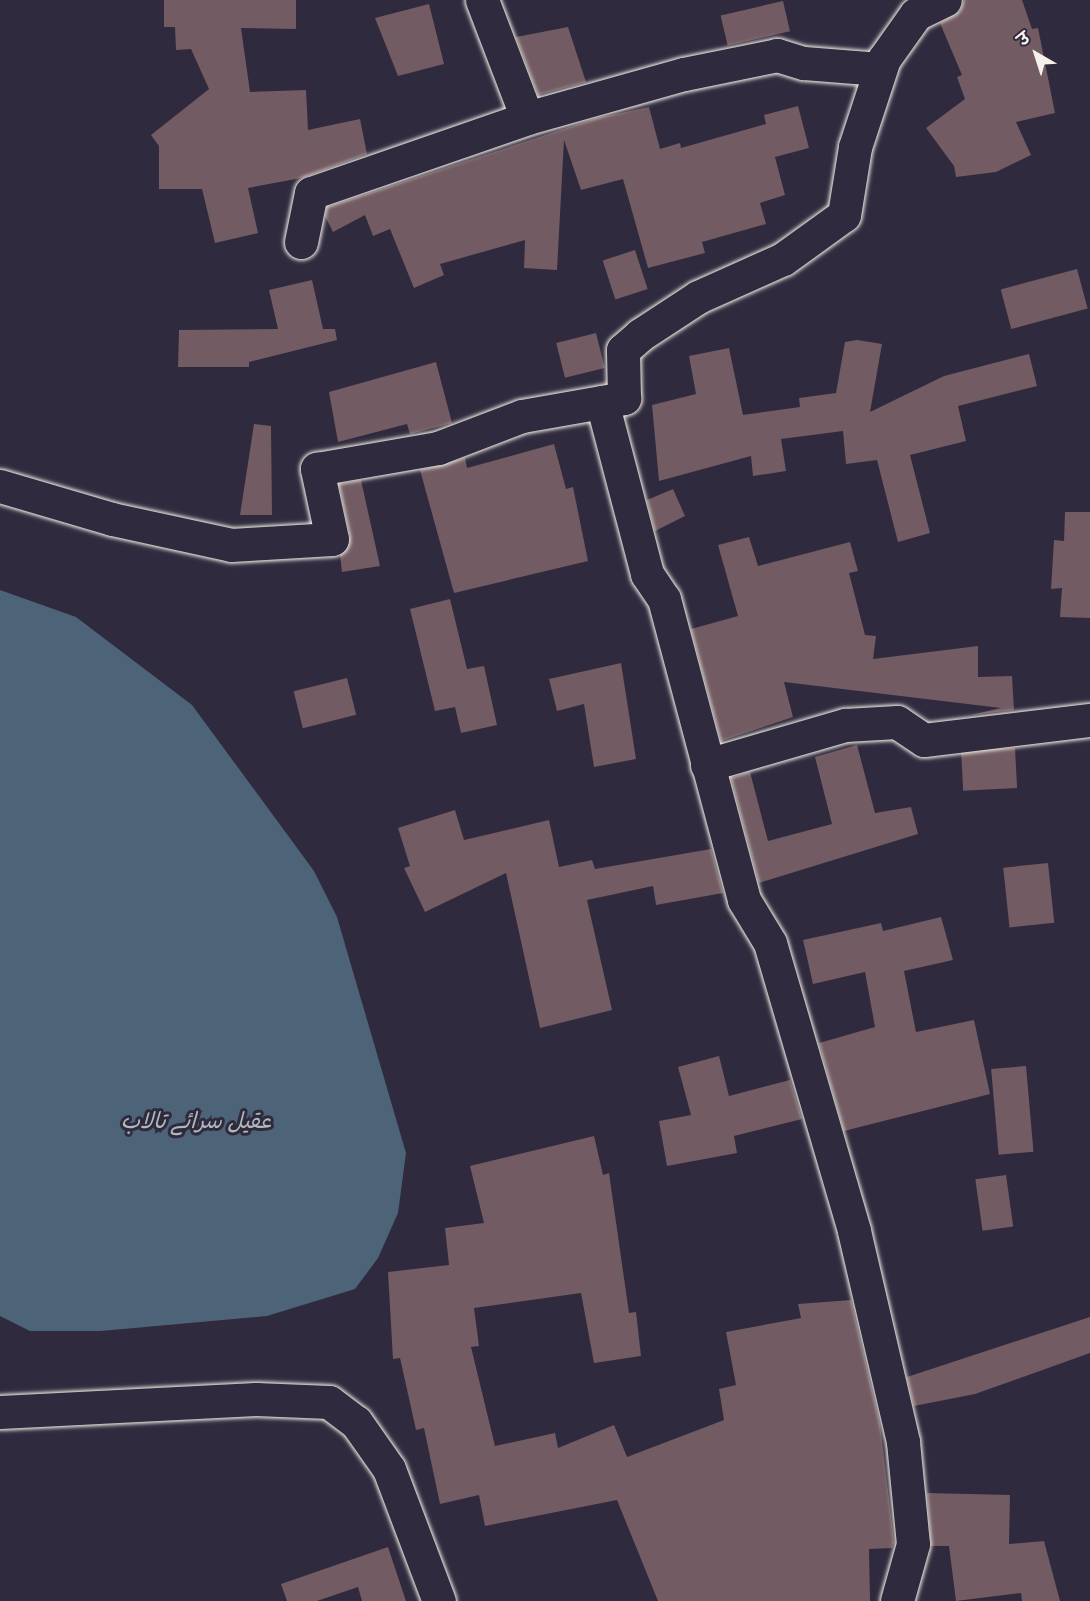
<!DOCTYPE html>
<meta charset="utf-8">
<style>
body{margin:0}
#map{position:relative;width:1090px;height:1601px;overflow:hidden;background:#2f2a3d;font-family:"Indie Flower","Playpen Sans Arabic","Playpen Sans Deva",sans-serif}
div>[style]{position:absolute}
.water>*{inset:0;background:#4d6378}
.building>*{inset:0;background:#725b62;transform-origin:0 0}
.roads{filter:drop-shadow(0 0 2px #f4f1e8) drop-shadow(0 0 2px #f4f1e8)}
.minor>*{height:33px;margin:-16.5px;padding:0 16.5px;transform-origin:16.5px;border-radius:16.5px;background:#2f2a3d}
span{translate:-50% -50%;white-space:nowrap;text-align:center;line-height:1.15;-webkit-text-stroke:6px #2f2a3d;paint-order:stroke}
.water-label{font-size:22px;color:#b1b8bb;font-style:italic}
.north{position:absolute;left:1006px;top:24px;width:60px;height:60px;-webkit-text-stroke:4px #2f2a3d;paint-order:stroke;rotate:321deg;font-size:16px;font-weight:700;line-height:24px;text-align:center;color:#f4f1e8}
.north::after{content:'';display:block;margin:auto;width:21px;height:27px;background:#f4f1e8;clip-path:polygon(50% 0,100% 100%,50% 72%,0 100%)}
</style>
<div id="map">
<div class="water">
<div style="clip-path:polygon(0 590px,76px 617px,192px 705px,314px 871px,337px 917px,406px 1153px,398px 1213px,378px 1258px,355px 1289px,267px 1316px,101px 1331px,30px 1331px,0 1316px)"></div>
</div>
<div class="building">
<div style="clip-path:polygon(164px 0,296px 0,296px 29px,241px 28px,250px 92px,306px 90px,308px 130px,360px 119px,367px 154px,301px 178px,248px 188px,258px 233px,215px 243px,202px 189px,159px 189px,159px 146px,151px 135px,209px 89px,191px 49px,176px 50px,175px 27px,164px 27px)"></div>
<div style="clip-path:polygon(964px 0,1022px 0,1032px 29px,1038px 28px,1055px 113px,1016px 122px,1031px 155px,996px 172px,956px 177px,954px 166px,926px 128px,965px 99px,957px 77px,962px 75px,940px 23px,960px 11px)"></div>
<div style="left:783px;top:1px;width:31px;height:64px;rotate:77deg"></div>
<div style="clip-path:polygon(429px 4px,444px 64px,398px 76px,375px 18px)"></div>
<div style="clip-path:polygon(568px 27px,586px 82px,538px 95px,516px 37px)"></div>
<div style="clip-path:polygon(798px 106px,809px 148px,775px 157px,785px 195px,760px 203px,766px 224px,702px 242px,705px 253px,648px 268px,623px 179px,581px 190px,564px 140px,557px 270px,524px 268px,525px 240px,440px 264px,444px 275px,414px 288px,390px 229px,373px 236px,365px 215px,333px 232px,325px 216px,327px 207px,597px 118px,649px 107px,660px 149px,680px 143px,681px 148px,766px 124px,764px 115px)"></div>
<div style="left:635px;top:250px;width:41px;height:34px;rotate:72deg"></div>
<div style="left:1077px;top:269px;width:41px;height:79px;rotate:75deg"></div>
<div style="clip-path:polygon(312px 280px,323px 329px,335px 329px,337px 340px,249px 362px,249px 367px,178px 367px,179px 330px,278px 329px,269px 290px)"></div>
<div style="left:596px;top:333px;width:36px;height:41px;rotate:76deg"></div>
<div style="clip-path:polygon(857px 340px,882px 344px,870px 412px,944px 376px,1029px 354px,1037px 386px,958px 406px,966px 441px,910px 455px,930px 533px,898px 542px,877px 460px,846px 464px,843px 431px,781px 439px,786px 471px,753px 476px,751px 456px,659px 481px,652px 405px,696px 394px,689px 356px,729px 348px,743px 415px,800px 407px,799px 398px,836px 393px,845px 342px)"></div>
<div style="clip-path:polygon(436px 362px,452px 423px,410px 434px,407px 424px,338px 442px,329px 392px)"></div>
<div style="clip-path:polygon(254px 424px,271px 426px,272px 515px,240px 515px)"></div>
<div style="clip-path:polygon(554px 444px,566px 489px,573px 487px,588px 561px,454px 593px,420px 470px,465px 458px,467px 468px)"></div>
<div style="clip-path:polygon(361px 480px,380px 566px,342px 572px,340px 555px,350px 536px,339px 484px)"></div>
<div style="clip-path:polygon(673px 489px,685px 516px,655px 531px,647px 500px)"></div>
<div style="clip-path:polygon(1065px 512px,1090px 512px,1090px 618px,1060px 617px,1062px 588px,1051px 589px,1054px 540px,1064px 541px)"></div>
<div style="clip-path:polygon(749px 537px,758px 566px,850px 542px,858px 571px,849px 573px,865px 635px,876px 636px,873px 659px,978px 646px,978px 677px,1012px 676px,1014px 710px,971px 715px,1001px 708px,784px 682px,793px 717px,721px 741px,691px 629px,738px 616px,718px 545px)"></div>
<div style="clip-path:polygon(450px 599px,467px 669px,484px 666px,497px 725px,461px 733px,455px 707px,435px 711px,410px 609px)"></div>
<div style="clip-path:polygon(621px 663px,636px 759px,594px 767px,584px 704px,557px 711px,549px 679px)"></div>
<div style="left:347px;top:678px;width:38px;height:55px;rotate:76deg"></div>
<div style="clip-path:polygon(857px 745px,875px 813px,911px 807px,918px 834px,759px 883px,731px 778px,750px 772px,768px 841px,832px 824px,815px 757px)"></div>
<div style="left:1015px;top:748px;width:40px;height:54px;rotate:87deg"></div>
<div style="clip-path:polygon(455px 810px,464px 840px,549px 820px,559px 867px,592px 860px,595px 869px,711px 849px,723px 893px,656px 905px,653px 886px,587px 900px,612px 1010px,540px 1028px,506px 873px,425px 912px,404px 868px,410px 866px,398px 828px)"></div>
<div style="left:1048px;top:863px;width:60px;height:45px;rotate:84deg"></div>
<div style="clip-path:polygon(941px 917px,953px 960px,904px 971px,916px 1032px,974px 1020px,990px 1094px,844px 1131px,819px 1043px,875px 1027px,865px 972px,813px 984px,803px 940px,881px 923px,883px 931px)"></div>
<div style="clip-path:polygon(719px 1056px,729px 1096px,790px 1080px,802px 1119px,734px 1136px,737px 1153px,667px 1166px,659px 1121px,691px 1115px,678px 1067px)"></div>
<div style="left:1026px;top:1066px;width:86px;height:35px;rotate:85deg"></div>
<div style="clip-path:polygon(594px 1136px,603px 1175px,609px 1173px,629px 1313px,636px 1312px,641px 1356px,594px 1363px,581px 1293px,474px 1308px,479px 1346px,471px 1347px,495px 1446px,555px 1433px,558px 1448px,614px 1425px,627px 1457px,724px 1420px,719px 1389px,736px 1385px,726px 1332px,801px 1318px,798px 1304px,851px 1300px,880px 1424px,894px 1542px,892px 1548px,869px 1549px,870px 1601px,658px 1601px,617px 1500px,485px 1526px,479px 1495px,440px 1504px,424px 1428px,416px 1430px,400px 1358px,393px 1359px,388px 1272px,449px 1265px,445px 1228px,484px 1223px,470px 1166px)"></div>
<div style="left:1006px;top:1175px;width:52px;height:31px;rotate:82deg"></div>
<div style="clip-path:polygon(1090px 1317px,1090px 1353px,975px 1394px,914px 1406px,907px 1377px)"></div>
<div style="clip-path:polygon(927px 1493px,1010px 1495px,1009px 1544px,1044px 1541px,1060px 1601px,1022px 1601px,1021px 1593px,956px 1601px,949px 1546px,931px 1546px)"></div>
<div style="clip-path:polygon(388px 1547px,406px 1601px,362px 1601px,358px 1587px,317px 1601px,287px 1601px,281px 1584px)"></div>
</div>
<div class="roads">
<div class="minor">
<div style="left:482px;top:0;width:126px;rotate:69.1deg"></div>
<div style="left:301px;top:242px;width:50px;rotate:-78.5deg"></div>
<div style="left:311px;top:193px;width:229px;rotate:-19.1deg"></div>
<div style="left:527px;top:118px;width:163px;rotate:-15.7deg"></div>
<div style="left:684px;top:74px;width:95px;rotate:-11.5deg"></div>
<div style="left:777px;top:55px;width:28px;rotate:17deg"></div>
<div style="left:804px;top:63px;width:76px;rotate:4.5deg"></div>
<div style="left:602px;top:402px;width:178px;rotate:75.3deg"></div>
<div style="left:647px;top:574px;width:30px;rotate:56deg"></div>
<div style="left:664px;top:599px;width:311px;rotate:75.1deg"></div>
<div style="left:744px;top:900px;width:50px;rotate:58.8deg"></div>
<div style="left:770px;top:943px;width:300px;rotate:73.7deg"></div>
<div style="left:854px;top:1231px;width:217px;rotate:76.9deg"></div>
<div style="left:903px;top:1442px;width:102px;rotate:84.4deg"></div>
<div style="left:913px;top:1544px;width:59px;rotate:105.7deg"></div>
<div style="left:0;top:486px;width:117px;rotate:16.4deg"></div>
<div style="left:112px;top:519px;width:122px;rotate:12.3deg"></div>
<div style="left:231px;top:545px;width:101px;rotate:-3.4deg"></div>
<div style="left:332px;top:539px;width:72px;rotate:-102.1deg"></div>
<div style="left:317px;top:469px;width:123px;rotate:-9.8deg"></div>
<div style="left:438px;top:448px;width:90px;rotate:-20.9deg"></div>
<div style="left:522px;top:416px;width:104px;rotate:-10deg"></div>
<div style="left:624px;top:398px;width:48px;rotate:-91.2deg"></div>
<div style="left:623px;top:350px;width:23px;rotate:-41deg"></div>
<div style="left:640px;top:335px;width:69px;rotate:-33.2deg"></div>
<div style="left:698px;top:297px;width:93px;rotate:-24.1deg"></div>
<div style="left:783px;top:259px;width:75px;rotate:-35.8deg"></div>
<div style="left:844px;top:215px;width:69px;rotate:-80.8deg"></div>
<div style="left:855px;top:147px;width:93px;rotate:-71.8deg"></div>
<div style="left:884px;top:59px;width:55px;rotate:-54.6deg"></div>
<div style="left:916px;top:14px;width:32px;rotate:-26deg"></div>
<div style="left:707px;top:765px;width:144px;rotate:-16.2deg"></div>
<div style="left:845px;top:725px;width:52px;rotate:-3.3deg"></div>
<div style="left:897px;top:722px;width:32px;rotate:34deg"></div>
<div style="left:924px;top:740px;width:167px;rotate:-6.9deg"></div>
<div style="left:0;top:1412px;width:256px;rotate:-2.9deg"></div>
<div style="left:256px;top:1399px;width:73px;rotate:2.4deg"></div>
<div style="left:329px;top:1402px;width:34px;rotate:37deg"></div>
<div style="left:356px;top:1422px;width:57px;rotate:54.9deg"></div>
<div style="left:389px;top:1469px;width:141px;rotate:69.3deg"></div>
</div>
</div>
<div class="water-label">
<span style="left:196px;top:1124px">عقیل سرائے تالاب</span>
</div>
<div class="north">उ</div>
</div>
